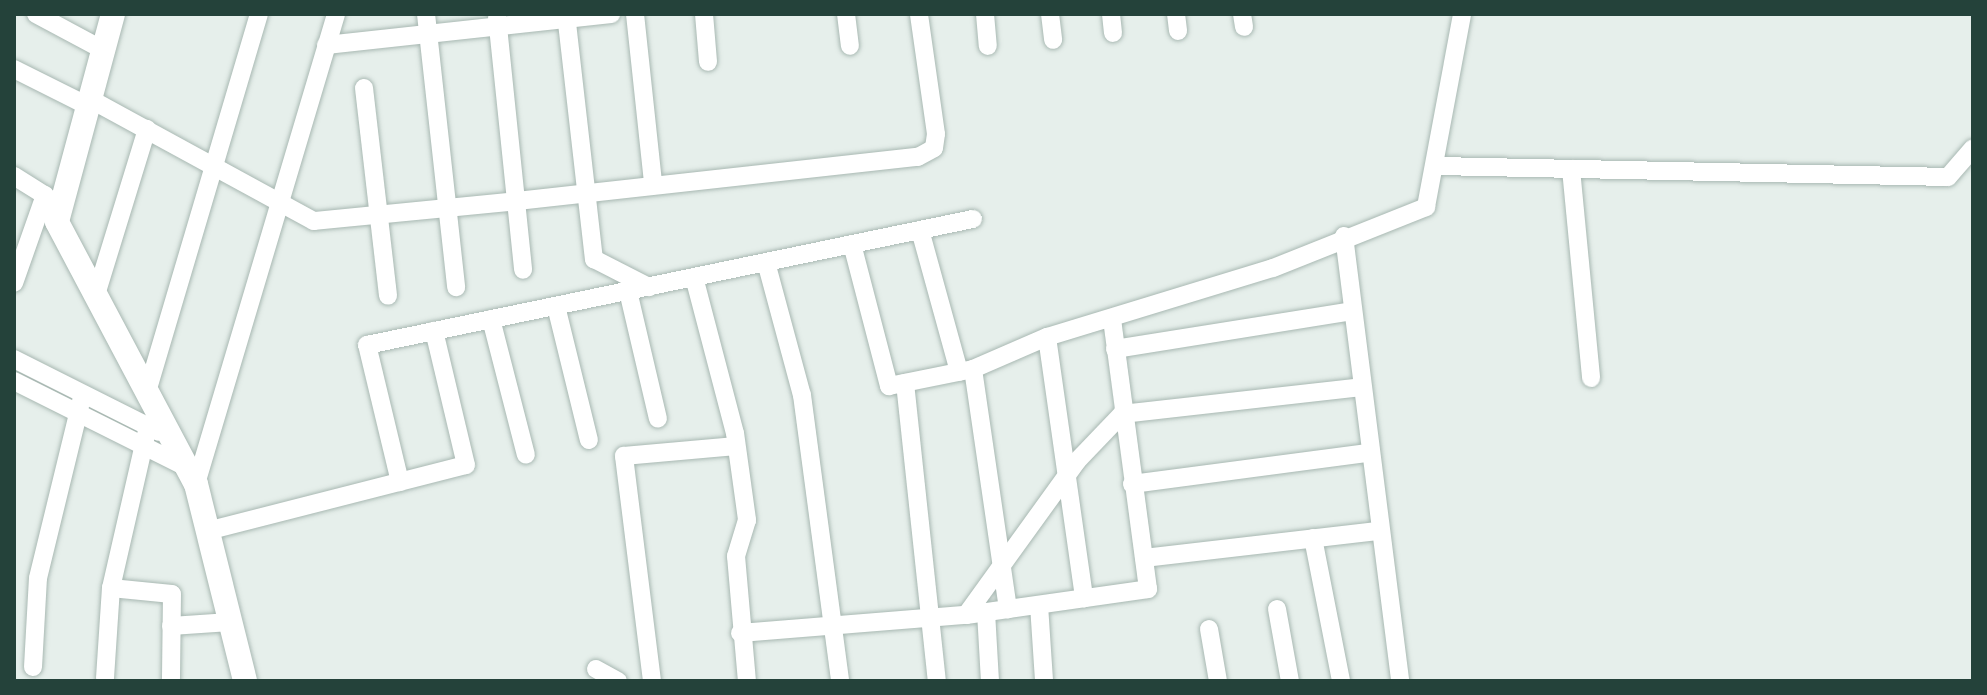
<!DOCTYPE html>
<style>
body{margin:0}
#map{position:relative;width:1987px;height:695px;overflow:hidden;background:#e6efeb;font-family:"Golos Text",sans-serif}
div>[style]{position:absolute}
.roads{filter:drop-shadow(0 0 2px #a8b8b2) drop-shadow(0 0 2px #a8b8b2)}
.street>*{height:18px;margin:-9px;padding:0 9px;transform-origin:9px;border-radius:9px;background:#fff}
.secondary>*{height:24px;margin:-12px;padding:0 12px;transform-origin:12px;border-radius:12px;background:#fff}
span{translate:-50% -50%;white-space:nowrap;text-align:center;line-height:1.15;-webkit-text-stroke:8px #f7fbf9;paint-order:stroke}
.frame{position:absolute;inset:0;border:16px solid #24423a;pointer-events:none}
</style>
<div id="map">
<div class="roads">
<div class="street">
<div style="left:36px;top:14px;width:76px;rotate:28.2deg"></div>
<div style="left:426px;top:14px;width:275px;rotate:83.7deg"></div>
<div style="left:566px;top:14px;width:247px;rotate:83.5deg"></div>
<div style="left:594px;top:259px;width:62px;rotate:27deg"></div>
<div style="left:635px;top:14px;width:170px;rotate:83.9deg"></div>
<div style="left:704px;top:14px;width:48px;rotate:85.2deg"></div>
<div style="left:846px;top:14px;width:32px;rotate:83deg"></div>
<div style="left:985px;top:14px;width:32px;rotate:85deg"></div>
<div style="left:1050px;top:14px;width:26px;rotate:83deg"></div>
<div style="left:1111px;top:14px;width:19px;rotate:84deg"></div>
<div style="left:1176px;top:14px;width:17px;rotate:83deg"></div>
<div style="left:1242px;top:14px;width:13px;rotate:81deg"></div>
<div style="left:497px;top:17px;width:254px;rotate:84.1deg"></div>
<div style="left:326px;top:45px;width:287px;rotate:-6.2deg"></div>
<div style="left:14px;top:69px;width:83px;rotate:26.6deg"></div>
<div style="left:364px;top:88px;width:209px;rotate:83.4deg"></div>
<div style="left:90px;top:99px;width:255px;rotate:28.6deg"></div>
<div style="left:314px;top:221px;width:204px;rotate:-5.6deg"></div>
<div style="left:517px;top:201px;width:403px;rotate:-6.3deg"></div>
<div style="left:918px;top:157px;width:18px;rotate:-29deg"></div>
<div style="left:934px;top:148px;width:14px;rotate:-82deg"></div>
<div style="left:936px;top:134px;width:121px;rotate:-98.1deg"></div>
<div style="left:1437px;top:166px;width:511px;rotate:1.23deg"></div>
<div style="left:1948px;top:177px;width:38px;rotate:-49deg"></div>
<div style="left:1571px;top:169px;width:210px;rotate:84.5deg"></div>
<div style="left:14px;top:176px;width:36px;rotate:32deg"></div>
<div style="left:45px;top:195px;width:93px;rotate:109.4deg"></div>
<div style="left:920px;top:230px;width:147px;rotate:74.6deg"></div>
<div style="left:1344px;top:236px;width:449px;rotate:82.8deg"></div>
<div style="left:852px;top:244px;width:147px;rotate:75.4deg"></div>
<div style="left:889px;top:386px;width:86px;rotate:-11.4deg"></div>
<div style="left:973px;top:369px;width:81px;rotate:-23.4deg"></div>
<div style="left:1047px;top:337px;width:236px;rotate:-17deg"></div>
<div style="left:1273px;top:268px;width:165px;rotate:-21.7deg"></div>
<div style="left:1426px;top:207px;width:196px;rotate:-79.4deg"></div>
<div style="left:766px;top:262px;width:138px;rotate:74.9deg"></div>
<div style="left:802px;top:395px;width:289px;rotate:82.4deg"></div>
<div style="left:694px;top:277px;width:161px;rotate:75.3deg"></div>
<div style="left:735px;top:433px;width:88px;rotate:82.1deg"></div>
<div style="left:747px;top:520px;width:38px;rotate:107deg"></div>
<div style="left:736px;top:556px;width:125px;rotate:85deg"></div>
<div style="left:628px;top:291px;width:131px;rotate:76.8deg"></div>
<div style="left:95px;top:298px;width:177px;rotate:-72.9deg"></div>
<div style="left:556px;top:306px;width:138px;rotate:76.2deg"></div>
<div style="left:491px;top:319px;width:140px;rotate:75.6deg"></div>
<div style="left:1047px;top:337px;width:264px;rotate:81.9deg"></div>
<div style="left:1115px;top:349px;width:240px;rotate:-9.1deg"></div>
<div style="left:14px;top:359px;width:162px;rotate:26.7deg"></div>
<div style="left:973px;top:369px;width:243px;rotate:81.7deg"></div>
<div style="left:14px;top:381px;width:195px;rotate:26.6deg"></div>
<div style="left:905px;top:383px;width:300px;rotate:83.9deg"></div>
<div style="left:147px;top:392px;width:394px;rotate:-73.5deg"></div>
<div style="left:400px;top:482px;width:141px;rotate:-103.5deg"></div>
<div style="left:367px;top:345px;width:619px;rotate:-11.75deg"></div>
<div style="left:196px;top:484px;width:490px;rotate:-73.4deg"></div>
<div style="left:1132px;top:484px;width:238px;rotate:-7.5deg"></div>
<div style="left:207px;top:531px;width:267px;rotate:-14.3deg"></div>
<div style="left:466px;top:465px;width:138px;rotate:-103.4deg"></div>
<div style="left:1313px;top:538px;width:146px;rotate:78.9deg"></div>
<div style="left:1144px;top:558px;width:235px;rotate:-6.6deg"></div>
<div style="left:111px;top:588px;width:61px;rotate:5.6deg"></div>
<div style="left:172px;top:594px;width:87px;rotate:90.7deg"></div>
<div style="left:1039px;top:605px;width:76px;rotate:86.2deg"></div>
<div style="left:1277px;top:609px;width:73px;rotate:79.8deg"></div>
<div style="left:986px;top:612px;width:69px;rotate:86.7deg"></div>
<div style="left:966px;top:615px;width:190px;rotate:-54.2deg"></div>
<div style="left:1077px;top:461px;width:65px;rotate:-46.2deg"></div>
<div style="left:1122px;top:414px;width:241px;rotate:-6.4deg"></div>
<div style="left:171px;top:626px;width:59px;rotate:-3.9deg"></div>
<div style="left:1209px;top:629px;width:53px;rotate:80.2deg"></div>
<div style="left:740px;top:633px;width:227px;rotate:-4.6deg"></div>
<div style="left:966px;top:615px;width:184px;rotate:-8.1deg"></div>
<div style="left:1148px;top:589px;width:273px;rotate:-97.6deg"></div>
<div style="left:33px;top:667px;width:89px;rotate:-86.8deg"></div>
<div style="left:38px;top:578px;width:189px;rotate:-76.3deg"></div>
<div style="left:596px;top:669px;width:25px;rotate:29deg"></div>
<div style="left:105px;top:678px;width:90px;rotate:-86.2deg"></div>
<div style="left:111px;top:588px;width:166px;rotate:-77.1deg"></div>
<div style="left:652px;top:681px;width:227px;rotate:-97.1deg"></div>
<div style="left:624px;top:456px;width:112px;rotate:-5.1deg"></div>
</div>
<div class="secondary">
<div style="left:113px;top:14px;width:215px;rotate:105.1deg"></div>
<div style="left:57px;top:222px;width:297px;rotate:62.1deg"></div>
<div style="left:196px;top:484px;width:203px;rotate:76deg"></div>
</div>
</div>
<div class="frame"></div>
</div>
